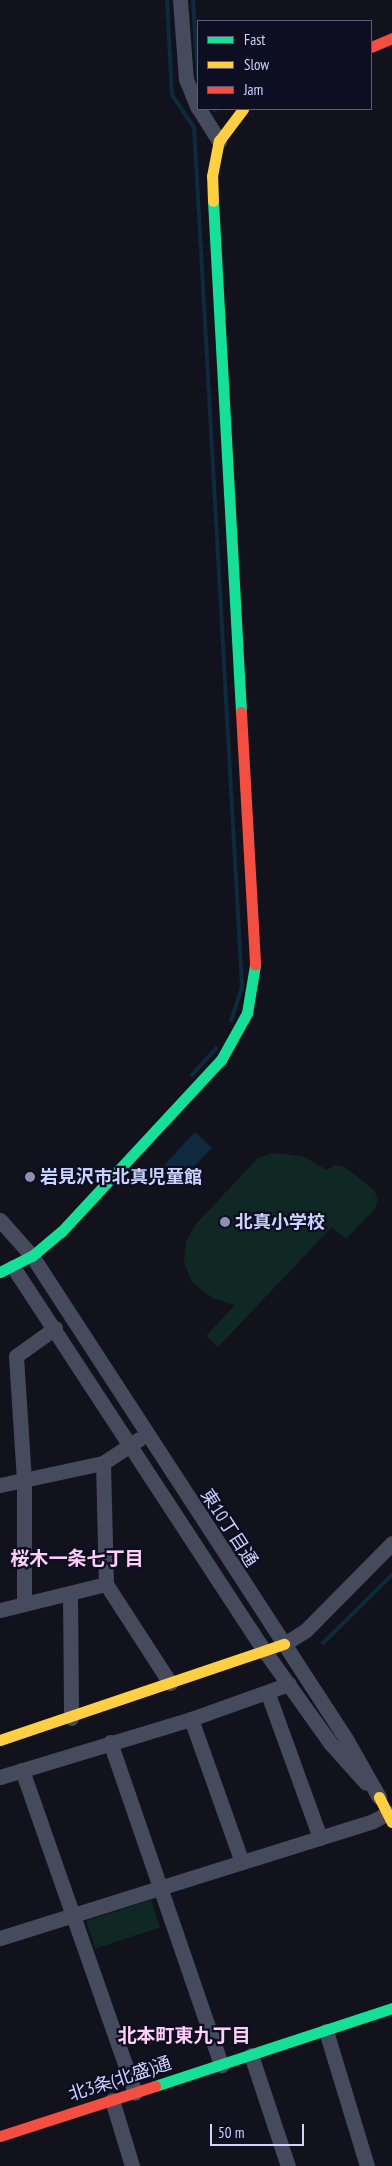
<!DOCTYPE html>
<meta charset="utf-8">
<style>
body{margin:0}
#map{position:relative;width:392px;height:2166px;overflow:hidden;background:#12121d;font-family:"PT Sans Narrow","Noto Sans JP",sans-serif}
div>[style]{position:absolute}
.green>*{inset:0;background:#102823;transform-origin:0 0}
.water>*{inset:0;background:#0d2a3e;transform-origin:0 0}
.stream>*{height:4px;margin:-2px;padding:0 2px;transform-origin:2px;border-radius:2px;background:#0d2a3e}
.street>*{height:15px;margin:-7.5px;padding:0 7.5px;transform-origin:7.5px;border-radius:7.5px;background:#464a5d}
.fast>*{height:11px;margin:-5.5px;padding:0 5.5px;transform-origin:5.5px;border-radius:5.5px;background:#16e098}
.slow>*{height:11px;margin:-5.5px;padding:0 5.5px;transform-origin:5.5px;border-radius:5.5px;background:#ffcf43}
.jam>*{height:11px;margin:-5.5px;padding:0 5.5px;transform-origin:5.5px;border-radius:5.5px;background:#f24e42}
.dots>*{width:14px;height:14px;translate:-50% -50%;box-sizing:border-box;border:2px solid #0d0e21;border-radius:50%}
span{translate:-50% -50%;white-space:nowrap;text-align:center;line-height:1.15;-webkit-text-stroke:4.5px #0d0e21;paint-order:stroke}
.poi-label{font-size:18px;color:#cdd3ff;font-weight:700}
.left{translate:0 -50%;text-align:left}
.street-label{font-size:18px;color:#cdd3ff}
.neighbourhood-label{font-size:19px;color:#ffcff8;font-weight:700}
.legend{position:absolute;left:197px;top:20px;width:175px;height:90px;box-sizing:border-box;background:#0d0e21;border:1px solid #5a5d7a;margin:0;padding:6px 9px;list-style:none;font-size:15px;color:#cdd3ff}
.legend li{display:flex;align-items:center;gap:10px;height:25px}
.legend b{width:25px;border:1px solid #5a5d7a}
.scale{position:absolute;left:210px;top:2124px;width:94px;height:22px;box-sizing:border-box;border:2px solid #cdd3ff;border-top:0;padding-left:6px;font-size:15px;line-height:18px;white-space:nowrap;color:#cdd3ff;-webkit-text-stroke:4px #0d0e21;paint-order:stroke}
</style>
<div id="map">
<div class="green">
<div style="clip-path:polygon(272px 1153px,302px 1156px,327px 1170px,335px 1165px,345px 1167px,375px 1191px,378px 1201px,374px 1210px,346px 1239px,332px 1227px,218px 1347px,206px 1336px,235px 1305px,212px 1298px,192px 1282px,184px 1263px,186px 1242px,196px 1224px,258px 1158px)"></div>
<div style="left:151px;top:1900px;width:29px;height:68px;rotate:72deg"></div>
</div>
<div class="water">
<div style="left:195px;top:1132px;width:23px;height:51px;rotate:43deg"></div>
</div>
<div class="stream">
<div style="left:167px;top:0;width:95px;rotate:87deg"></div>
<div style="left:172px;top:95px;width:40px;rotate:56deg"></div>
<div style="left:194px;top:128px;width:51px;rotate:86.6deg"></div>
<div style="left:197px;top:179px;width:809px;rotate:86.81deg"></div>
<div style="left:242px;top:987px;width:35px;rotate:108deg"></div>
<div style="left:193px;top:0;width:78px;rotate:86.3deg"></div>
<div style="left:215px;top:109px;width:1px;rotate:90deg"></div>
<div style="left:192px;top:1075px;width:36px;rotate:-48deg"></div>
<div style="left:323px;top:1643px;width:97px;rotate:-44.6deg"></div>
</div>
<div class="street">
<div style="left:180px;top:0;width:79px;rotate:85.7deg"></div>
<div style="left:186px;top:79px;width:31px;rotate:68deg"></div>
<div style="left:199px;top:109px;width:38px;rotate:58deg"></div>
<div style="left:0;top:1220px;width:48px;rotate:48.4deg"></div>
<div style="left:32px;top:1256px;width:576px;rotate:56.97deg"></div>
<div style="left:346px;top:1739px;width:67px;rotate:60.4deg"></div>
<div style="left:13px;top:1267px;width:462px;rotate:56.8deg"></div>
<div style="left:266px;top:1653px;width:112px;rotate:54.5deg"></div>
<div style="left:331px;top:1744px;width:52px;rotate:48.1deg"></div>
<div style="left:103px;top:1463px;width:121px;rotate:88.6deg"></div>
<div style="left:106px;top:1584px;width:118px;rotate:57.1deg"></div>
<div style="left:0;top:1485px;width:105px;rotate:-12.1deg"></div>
<div style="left:103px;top:1463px;width:43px;rotate:-33.7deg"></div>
<div style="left:70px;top:1594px;width:124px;rotate:89.5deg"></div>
<div style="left:24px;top:1604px;width:124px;rotate:-90deg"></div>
<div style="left:24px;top:1480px;width:124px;rotate:-93.7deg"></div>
<div style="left:16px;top:1356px;width:48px;rotate:-35.7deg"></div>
<div style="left:0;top:1610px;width:109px;rotate:-13.8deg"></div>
<div style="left:284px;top:1644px;width:26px;rotate:-32deg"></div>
<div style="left:306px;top:1630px;width:122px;rotate:-45.3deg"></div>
<div style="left:268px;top:1694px;width:153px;rotate:70.1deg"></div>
<div style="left:191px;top:1719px;width:152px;rotate:70.4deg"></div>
<div style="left:110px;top:1742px;width:342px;rotate:71deg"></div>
<div style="left:22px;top:1770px;width:342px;rotate:70.7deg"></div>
<div style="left:0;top:1777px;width:200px;rotate:-16.9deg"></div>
<div style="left:191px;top:1719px;width:104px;rotate:-19.7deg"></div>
<div style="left:0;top:1938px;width:391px;rotate:-17.4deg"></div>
<div style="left:373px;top:1821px;width:17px;rotate:-28deg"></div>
<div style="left:326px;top:2031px;width:141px;rotate:73.1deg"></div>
<div style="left:251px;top:2055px;width:117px;rotate:71.6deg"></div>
<div style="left:112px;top:2100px;width:69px;rotate:73.1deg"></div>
</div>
<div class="fast">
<div style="left:213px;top:201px;width:512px;rotate:86.86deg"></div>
<div style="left:0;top:1272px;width:36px;rotate:-27deg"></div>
<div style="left:32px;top:1256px;width:38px;rotate:-40deg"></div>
<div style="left:61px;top:1232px;width:235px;rotate:-47.1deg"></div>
<div style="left:221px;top:1060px;width:54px;rotate:-61deg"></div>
<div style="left:247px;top:1013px;width:49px;rotate:-80.5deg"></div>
<div style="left:155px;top:2086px;width:250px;rotate:-18.2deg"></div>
</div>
<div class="slow">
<div style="left:213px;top:201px;width:25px;rotate:-92deg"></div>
<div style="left:212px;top:176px;width:36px;rotate:-79deg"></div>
<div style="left:219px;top:141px;width:40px;rotate:-53deg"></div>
<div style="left:0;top:1740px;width:300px;rotate:-18.7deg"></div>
<div style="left:379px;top:1797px;width:28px;rotate:63deg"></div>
</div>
<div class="jam">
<div style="left:371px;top:47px;width:23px;rotate:-23deg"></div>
<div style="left:241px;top:712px;width:253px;rotate:86.8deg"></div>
<div style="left:0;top:2136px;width:163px;rotate:-17.9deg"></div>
</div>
<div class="dots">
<div style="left:30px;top:1177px;background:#8c8fb0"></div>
<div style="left:225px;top:1222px;background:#8c8fb0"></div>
</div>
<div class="poi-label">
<span class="left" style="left:40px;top:1177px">岩見沢市北真児童館</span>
<span class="left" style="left:235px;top:1222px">北真小学校</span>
</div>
<div class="street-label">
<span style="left:229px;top:1528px;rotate:57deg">東10丁目通</span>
<span style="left:120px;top:2079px;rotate:-18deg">北3条(北盛)通</span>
</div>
<div class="neighbourhood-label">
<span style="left:77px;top:1559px">桜木一条七丁目</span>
<span style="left:184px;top:2036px">北本町東九丁目</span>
</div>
<ul class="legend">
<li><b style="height:6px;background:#16e098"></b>Fast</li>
<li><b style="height:6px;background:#ffcf43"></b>Slow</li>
<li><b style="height:6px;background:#f24e42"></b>Jam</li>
</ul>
<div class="scale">50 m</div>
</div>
